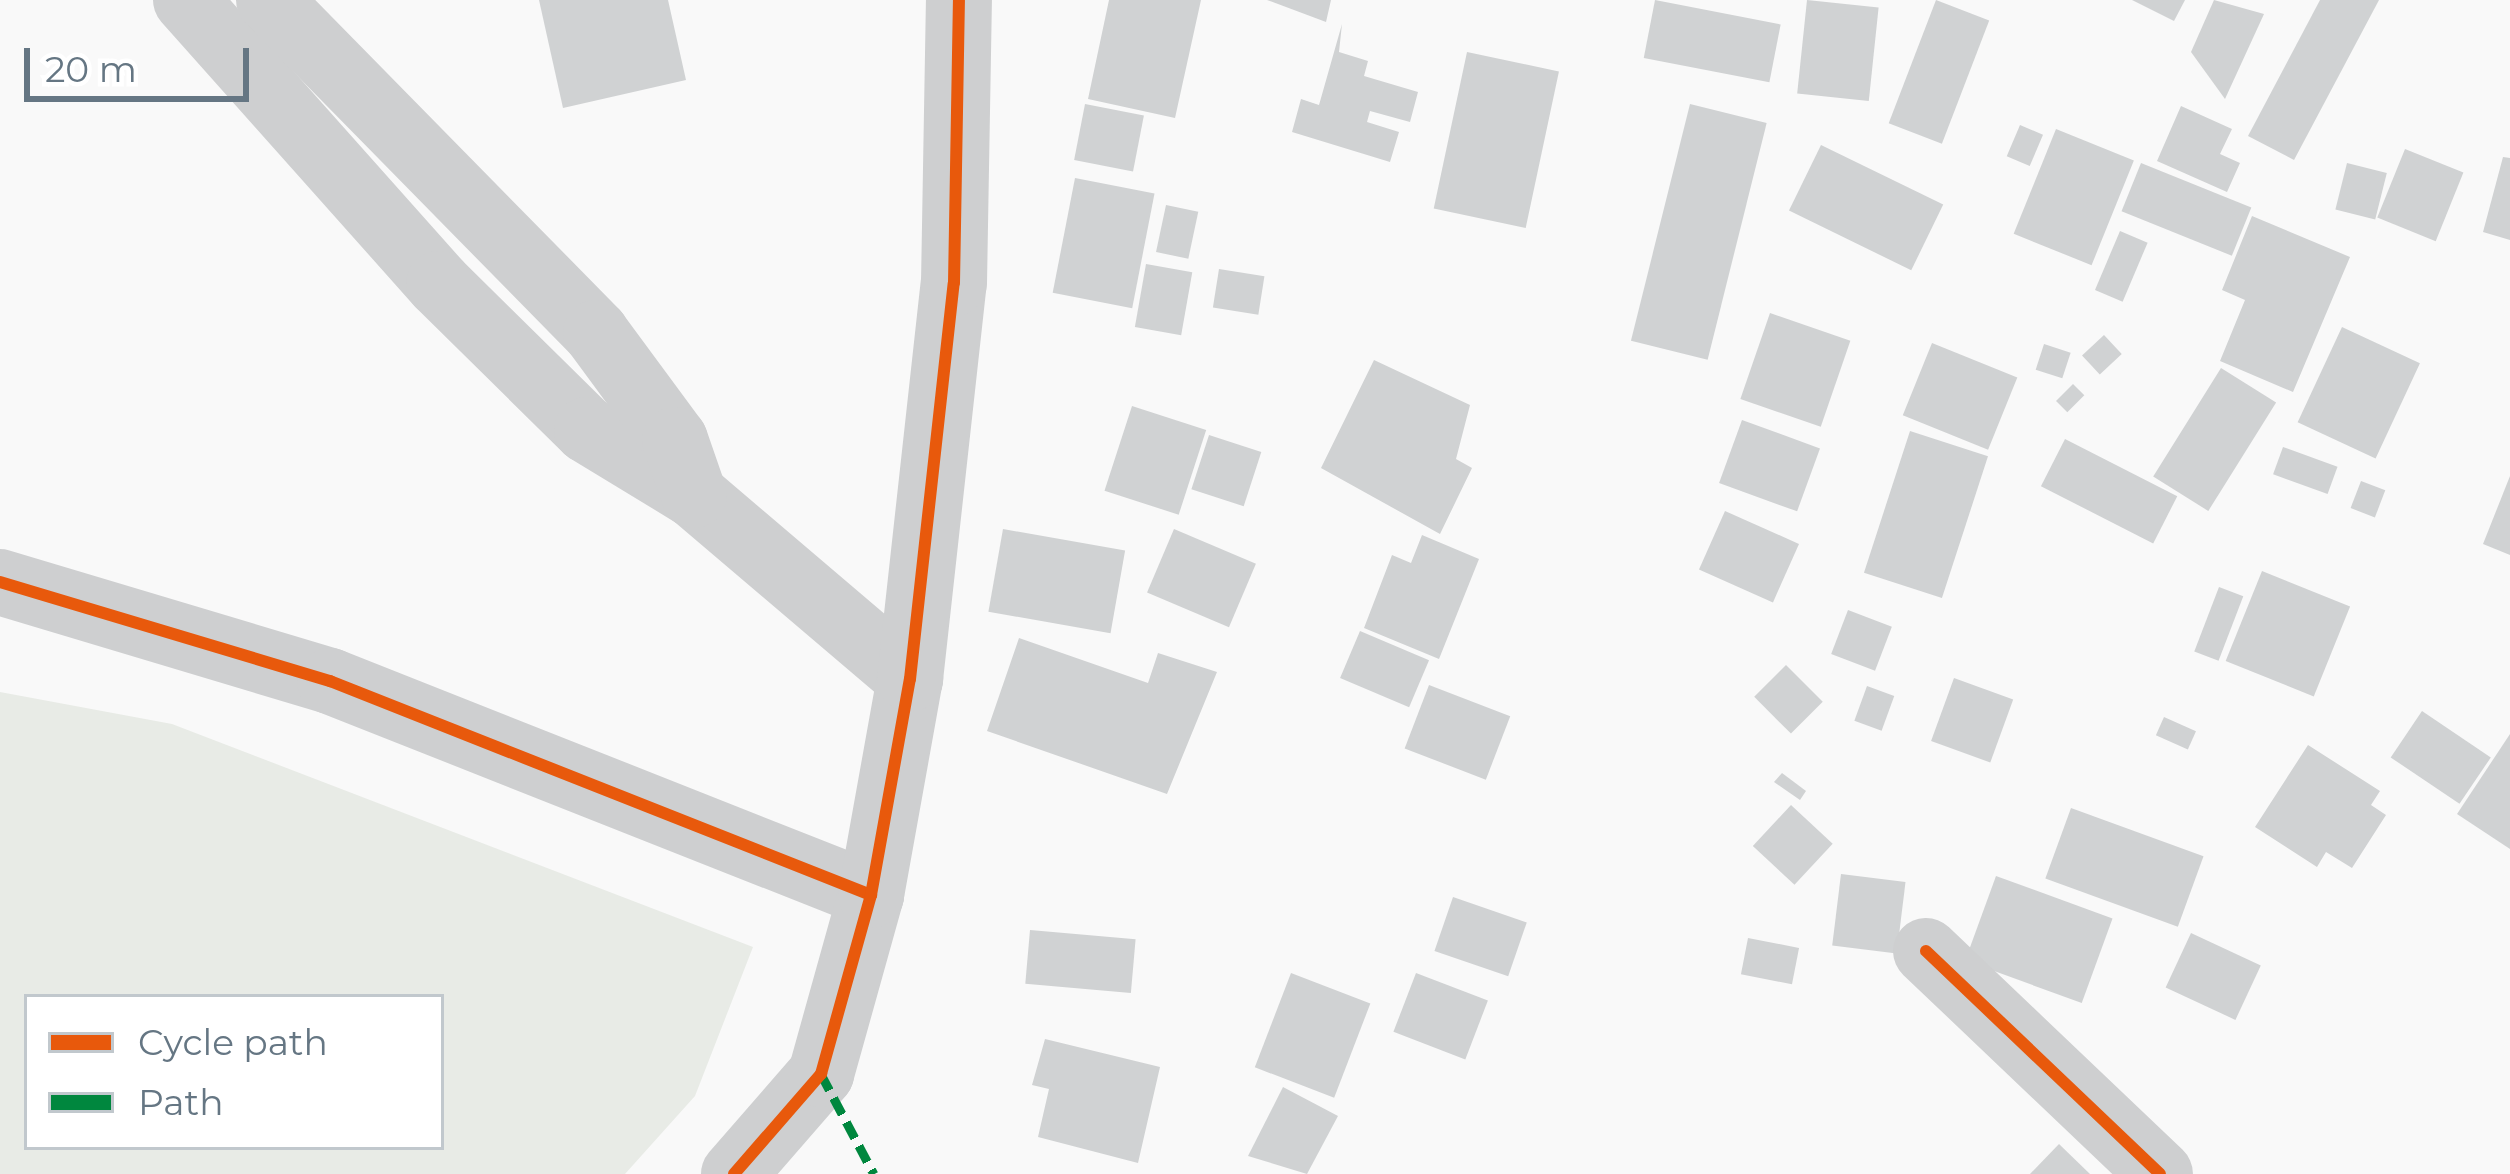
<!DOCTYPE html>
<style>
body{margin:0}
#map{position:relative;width:2510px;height:1174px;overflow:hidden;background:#f9f9f9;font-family:Montserrat,sans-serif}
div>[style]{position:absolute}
.green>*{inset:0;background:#e8ebe6}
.building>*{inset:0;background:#d0d2d3;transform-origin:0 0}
.minor>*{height:66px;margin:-33px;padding:0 33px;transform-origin:33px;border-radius:33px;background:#cecfd0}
.quiet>*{height:9px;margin-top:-4.5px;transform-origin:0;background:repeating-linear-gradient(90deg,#00873e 0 18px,transparent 0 27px)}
.cycleway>*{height:12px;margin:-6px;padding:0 6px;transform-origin:6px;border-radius:6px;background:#e8590c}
span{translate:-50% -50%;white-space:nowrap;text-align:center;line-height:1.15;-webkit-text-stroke:12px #fff;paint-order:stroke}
.legend{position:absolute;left:24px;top:994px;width:420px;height:156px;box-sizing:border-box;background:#fff;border:3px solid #c1c8cd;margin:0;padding:15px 21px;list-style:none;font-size:36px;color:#657683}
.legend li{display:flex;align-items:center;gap:24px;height:60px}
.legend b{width:60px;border:3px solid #c1c8cd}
.scale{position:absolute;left:24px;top:48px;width:225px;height:54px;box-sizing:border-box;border:6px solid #657683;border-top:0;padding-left:15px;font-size:36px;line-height:42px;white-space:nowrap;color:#657683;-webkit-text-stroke:9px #fff;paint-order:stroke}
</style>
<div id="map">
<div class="green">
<div style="clip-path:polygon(evenodd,0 692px,172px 724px,753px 947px,695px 1096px,625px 1174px,0 1174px,0 692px,27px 997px,441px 997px,441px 1147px,27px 1147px,27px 997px)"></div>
</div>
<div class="building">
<div style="clip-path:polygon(539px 0,668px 0,686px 80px,563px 108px)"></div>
<div style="clip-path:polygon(1109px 0,1201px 0,1175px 118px,1088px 99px)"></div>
<div style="clip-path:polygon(1267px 0,1331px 0,1326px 22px)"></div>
<div style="left:1655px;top:0;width:128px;height:59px;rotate:11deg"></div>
<div style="left:1807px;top:0;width:72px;height:94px;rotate:6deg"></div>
<div style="left:1936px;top:0;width:57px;height:132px;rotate:21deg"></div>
<div style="clip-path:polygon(2132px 0,2185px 0,2174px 21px)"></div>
<div style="clip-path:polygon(2214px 0,2264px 14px,2225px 99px,2191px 52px)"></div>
<div style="clip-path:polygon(2320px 0,2379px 0,2294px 160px,2248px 136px)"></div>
<div style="clip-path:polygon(1342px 24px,1339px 52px,1368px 61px,1364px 76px,1418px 92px,1410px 122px,1370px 111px,1367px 122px,1399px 132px,1390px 162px,1292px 132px,1301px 99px,1319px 105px)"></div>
<div style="left:1467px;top:52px;width:94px;height:160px;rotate:12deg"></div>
<div style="left:1085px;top:104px;width:60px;height:57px;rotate:11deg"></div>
<div style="left:1690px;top:104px;width:79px;height:244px;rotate:14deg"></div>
<div style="clip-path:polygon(2181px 106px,2232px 129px,2220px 154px,2240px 163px,2227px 192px,2157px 161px)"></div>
<div style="left:2020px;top:125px;width:25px;height:34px;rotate:23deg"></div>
<div style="left:2056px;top:129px;width:84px;height:113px;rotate:22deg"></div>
<div style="left:1821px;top:145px;width:136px;height:73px;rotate:26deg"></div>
<div style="left:2405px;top:149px;width:63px;height:74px;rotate:22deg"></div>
<div style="clip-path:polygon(2503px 157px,2510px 158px,2510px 240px,2483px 232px)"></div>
<div style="left:2141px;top:163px;width:119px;height:52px;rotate:22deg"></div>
<div style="left:2347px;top:163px;width:41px;height:48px;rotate:14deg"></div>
<div style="left:1075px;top:178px;width:81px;height:117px;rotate:11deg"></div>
<div style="left:1166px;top:205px;width:33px;height:48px;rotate:12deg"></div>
<div style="clip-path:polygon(2252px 216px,2350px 257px,2293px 392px,2220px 361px,2245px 300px,2222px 290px)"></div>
<div style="left:2120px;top:231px;width:30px;height:64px;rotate:23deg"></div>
<div style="left:1146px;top:264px;width:47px;height:64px;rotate:10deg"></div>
<div style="left:1219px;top:269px;width:46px;height:39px;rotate:9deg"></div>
<div style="left:1770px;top:313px;width:85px;height:91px;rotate:19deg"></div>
<div style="left:2342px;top:327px;width:86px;height:105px;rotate:25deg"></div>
<div style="left:2104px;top:335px;width:26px;height:30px;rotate:47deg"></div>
<div style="left:1932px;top:343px;width:92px;height:78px;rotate:22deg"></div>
<div style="left:2044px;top:344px;width:28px;height:27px;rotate:18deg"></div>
<div style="clip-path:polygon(1374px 360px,1470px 405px,1456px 459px,1472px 468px,1440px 534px,1321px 468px)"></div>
<div style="left:2221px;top:368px;width:65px;height:128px;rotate:32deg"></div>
<div style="left:2073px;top:384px;width:16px;height:24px;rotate:45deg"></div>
<div style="left:1132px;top:406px;width:78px;height:89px;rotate:18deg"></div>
<div style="left:1742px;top:420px;width:83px;height:67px;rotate:20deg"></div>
<div style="left:1910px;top:431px;width:82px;height:149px;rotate:18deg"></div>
<div style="left:1209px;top:435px;width:55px;height:57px;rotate:18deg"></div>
<div style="left:2065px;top:439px;width:126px;height:53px;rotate:27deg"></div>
<div style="left:2283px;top:447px;width:58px;height:29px;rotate:20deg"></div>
<div style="clip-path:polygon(2510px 476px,2510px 555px,2483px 544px)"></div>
<div style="left:2361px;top:481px;width:26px;height:29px;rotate:21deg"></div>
<div style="left:1725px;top:511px;width:81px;height:64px;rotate:24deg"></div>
<div style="left:1003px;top:529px;width:124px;height:84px;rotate:10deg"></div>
<div style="left:1174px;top:529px;width:89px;height:69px;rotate:23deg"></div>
<div style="clip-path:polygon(1422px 535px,1479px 559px,1439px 659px,1364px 628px,1392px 555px,1411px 563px)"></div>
<div style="left:2262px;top:571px;width:95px;height:97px;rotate:22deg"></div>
<div style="left:2219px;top:587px;width:26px;height:69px;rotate:21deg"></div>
<div style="left:1848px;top:610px;width:47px;height:47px;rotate:21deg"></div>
<div style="left:1360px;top:631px;width:75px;height:51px;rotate:23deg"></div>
<div style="clip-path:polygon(1019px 638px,1148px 683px,1158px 653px,1217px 672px,1167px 794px,987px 731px)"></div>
<div style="left:1786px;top:665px;width:52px;height:45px;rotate:45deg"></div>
<div style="left:1954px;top:678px;width:63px;height:67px;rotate:20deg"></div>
<div style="left:1429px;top:685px;width:87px;height:68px;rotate:21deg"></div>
<div style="left:1867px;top:686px;width:29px;height:37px;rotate:20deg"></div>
<div style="left:2422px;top:711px;width:83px;height:56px;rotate:34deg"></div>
<div style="left:2164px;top:717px;width:35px;height:20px;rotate:24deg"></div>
<div style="clip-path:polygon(2510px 734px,2510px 849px,2457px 814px)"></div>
<div style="clip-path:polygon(2308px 745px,2380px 791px,2371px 805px,2386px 815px,2352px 868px,2326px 852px,2317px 867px,2255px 827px)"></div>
<div style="clip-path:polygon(1782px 773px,1806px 791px,1800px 800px,1774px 782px)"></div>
<div style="left:1791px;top:805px;width:57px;height:56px;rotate:43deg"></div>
<div style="left:2071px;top:808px;width:141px;height:75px;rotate:20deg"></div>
<div style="left:1841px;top:874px;width:65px;height:72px;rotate:7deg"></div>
<div style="left:1996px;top:876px;width:124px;height:90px;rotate:20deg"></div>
<div style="left:1453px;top:897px;width:78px;height:57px;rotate:19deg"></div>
<div style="left:1030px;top:930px;width:106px;height:54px;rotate:5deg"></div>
<div style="left:2191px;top:933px;width:77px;height:60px;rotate:25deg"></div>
<div style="left:1748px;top:938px;width:52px;height:37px;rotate:11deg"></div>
<div style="left:1291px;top:973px;width:85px;height:101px;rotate:21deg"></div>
<div style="left:1416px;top:973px;width:77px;height:63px;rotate:21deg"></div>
<div style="clip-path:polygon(1045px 1039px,1160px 1067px,1138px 1163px,1038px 1137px,1049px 1089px,1032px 1085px)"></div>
<div style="clip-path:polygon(1283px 1087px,1338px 1116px,1307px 1174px,1248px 1156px)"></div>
<div style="clip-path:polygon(2059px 1144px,2090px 1174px,2030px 1174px)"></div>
</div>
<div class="minor">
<div style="left:186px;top:0;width:380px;rotate:48.3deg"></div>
<div style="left:439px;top:284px;width:208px;rotate:44.6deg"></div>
<div style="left:587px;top:430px;width:125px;rotate:31.3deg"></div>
<div style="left:694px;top:495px;width:284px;rotate:40.4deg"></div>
<div style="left:269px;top:0;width:467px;rotate:45.5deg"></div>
<div style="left:596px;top:333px;width:133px;rotate:53.6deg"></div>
<div style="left:675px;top:440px;width:58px;rotate:70.9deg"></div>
<div style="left:0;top:582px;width:345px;rotate:16.7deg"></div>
<div style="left:330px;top:681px;width:582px;rotate:21.58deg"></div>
<div style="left:1926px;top:951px;width:323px;rotate:43.6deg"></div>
<div style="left:734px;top:1174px;width:133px;rotate:-49deg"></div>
<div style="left:821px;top:1074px;width:186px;rotate:-74.4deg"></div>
<div style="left:871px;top:895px;width:219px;rotate:-79.8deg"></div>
<div style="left:910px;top:679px;width:398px;rotate:-83.7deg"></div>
<div style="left:954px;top:283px;width:283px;rotate:-89deg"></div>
</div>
<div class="quiet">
<div style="left:821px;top:1074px;width:113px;rotate:62.1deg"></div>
</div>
<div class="cycleway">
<div style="left:0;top:582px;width:345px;rotate:16.7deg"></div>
<div style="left:330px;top:681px;width:582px;rotate:21.58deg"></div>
<div style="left:1926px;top:951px;width:323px;rotate:43.6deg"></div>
<div style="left:734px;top:1174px;width:133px;rotate:-49deg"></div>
<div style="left:821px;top:1074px;width:186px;rotate:-74.4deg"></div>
<div style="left:871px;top:895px;width:219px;rotate:-79.8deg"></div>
<div style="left:910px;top:679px;width:398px;rotate:-83.7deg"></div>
<div style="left:954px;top:283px;width:283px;rotate:-89deg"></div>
</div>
<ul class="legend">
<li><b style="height:15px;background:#e8590c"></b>Cycle path</li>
<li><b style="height:15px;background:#00873e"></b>Path</li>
</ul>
<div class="scale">20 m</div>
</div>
